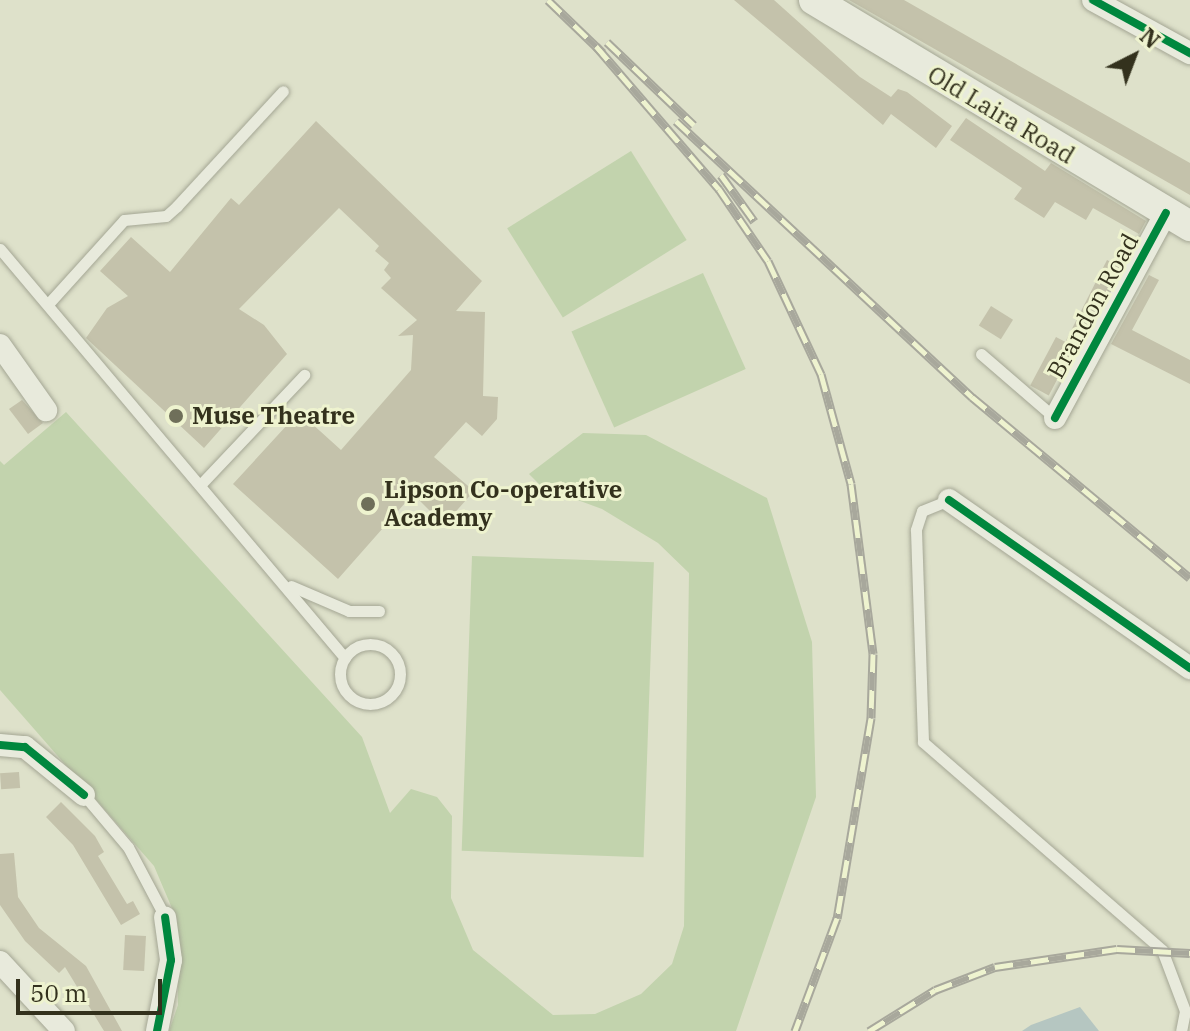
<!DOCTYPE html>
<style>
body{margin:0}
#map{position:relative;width:1190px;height:1031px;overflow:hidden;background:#dee1ca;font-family:"IBM Plex Serif",serif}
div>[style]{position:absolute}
.green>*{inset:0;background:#c2d3ad;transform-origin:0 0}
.water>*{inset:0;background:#b5c6c1}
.building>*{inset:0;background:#c4c2ab;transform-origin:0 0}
.roads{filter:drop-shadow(0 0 2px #a4a694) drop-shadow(0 0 2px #a4a694)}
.lane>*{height:11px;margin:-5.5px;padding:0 5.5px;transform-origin:5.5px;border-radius:5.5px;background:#e8eadc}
.lane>.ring{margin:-5.5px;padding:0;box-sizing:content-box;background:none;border:11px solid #e8eadc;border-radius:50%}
.street>*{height:22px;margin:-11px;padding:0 11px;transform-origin:11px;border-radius:11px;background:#e8eadc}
.secondary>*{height:30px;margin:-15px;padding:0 15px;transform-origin:15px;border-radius:15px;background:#e8eadc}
.rail>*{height:9px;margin-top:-4.5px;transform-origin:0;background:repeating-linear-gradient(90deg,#eef3cf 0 18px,#a8a89c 0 36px);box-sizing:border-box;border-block:2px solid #a8a89c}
.cycleway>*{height:8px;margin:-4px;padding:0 4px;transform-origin:4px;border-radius:4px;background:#00873e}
.dots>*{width:22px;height:22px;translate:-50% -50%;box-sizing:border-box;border:4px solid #eef3cf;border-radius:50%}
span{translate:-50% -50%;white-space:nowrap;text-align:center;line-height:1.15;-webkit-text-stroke:6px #eef3cf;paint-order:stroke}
.street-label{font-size:24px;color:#33311d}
.poi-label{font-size:24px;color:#33311d;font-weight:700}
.left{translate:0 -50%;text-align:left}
.north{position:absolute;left:1094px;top:16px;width:80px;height:80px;-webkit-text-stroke:6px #eef3cf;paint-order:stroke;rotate:42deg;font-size:22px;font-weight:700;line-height:32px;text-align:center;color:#33311d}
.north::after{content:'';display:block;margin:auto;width:28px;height:36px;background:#33311d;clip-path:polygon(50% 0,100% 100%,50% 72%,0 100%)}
.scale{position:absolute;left:16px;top:979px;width:146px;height:36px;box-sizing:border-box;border:4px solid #33311d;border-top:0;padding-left:10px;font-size:24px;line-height:28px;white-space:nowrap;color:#33311d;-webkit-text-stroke:6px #eef3cf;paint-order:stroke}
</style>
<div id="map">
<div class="green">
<div style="left:631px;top:151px;width:105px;height:146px;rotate:58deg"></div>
<div style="left:703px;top:273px;width:105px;height:144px;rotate:66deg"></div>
<div style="clip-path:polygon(66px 412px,362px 737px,390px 813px,411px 789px,437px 797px,452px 816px,451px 898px,473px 950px,553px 1015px,595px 1014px,641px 994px,672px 964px,684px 926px,689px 573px,658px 543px,602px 509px,542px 487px,529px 474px,583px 433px,646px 435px,767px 498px,812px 642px,816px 797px,736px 1031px,169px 1031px,178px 1005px,177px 920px,154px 866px,0 690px,0 461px,4px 465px)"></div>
<div style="left:472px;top:556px;width:182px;height:295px;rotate:2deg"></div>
</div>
<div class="water">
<div style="clip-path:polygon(1080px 1007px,1099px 1031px,1022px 1031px,1031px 1025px)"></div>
</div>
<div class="building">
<div style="clip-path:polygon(734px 0,774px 0,860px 77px,891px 97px,898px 89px,907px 92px,952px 126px,936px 148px,891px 114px,883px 125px)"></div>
<div style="clip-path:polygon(849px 0,904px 0,1167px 150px,1190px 163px,1190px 195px)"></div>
<div style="clip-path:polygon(966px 118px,1045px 171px,1051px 163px,1146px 221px,1139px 234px,1093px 208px,1086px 220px,1055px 202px,1044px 218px,1014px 199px,1022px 188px,950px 140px)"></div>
<div style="clip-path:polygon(316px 121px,482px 281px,456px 311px,485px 312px,483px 396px,498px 397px,497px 419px,482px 436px,466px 422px,434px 457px,474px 491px,451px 517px,435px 516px,413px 494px,338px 579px,233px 484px,299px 412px,341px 450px,411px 370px,413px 335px,398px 336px,417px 320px,381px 288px,391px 278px,384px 270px,389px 263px,375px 251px,379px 246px,339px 208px,239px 309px,264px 325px,287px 354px,204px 448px,86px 338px,107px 308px,128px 296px,100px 271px,131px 237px,170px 272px,231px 198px,239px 205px)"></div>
<div style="left:1107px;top:260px;width:16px;height:90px;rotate:27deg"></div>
<div style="clip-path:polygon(1149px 275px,1159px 280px,1132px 330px,1190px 360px,1190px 384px,1111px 344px)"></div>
<div style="left:991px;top:306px;width:26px;height:23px;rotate:32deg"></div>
<div style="left:1056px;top:337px;width:21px;height:55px;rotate:28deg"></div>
<div style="clip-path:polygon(22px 400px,43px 423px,28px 434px,9px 409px)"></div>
<div style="left:19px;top:772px;width:16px;height:19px;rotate:86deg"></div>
<div style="clip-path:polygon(61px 802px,95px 836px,104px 852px,98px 856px,127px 904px,133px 901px,140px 914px,121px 925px,73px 845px,46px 817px)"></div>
<div style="clip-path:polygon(14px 853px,18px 897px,39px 928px,86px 966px,122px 1031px,104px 1031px,65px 967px,59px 973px,25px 941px,0 905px,0 854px)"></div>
<div style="left:125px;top:935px;width:21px;height:35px;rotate:3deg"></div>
</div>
<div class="roads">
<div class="lane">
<div style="left:0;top:249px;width:535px;rotate:49.85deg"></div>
<div style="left:49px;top:303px;width:112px;rotate:-47.9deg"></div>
<div style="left:124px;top:220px;width:42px;rotate:-5.4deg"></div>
<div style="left:166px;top:216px;width:15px;rotate:-42deg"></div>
<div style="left:177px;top:206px;width:156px;rotate:-47.3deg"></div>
<div style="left:981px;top:354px;width:96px;rotate:40.8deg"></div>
<div style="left:202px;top:483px;width:149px;rotate:-46.6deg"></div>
<div style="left:949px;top:500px;width:29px;rotate:158deg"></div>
<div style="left:922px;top:511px;width:20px;rotate:108deg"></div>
<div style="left:916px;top:530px;width:212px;rotate:88.1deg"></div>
<div style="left:923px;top:742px;width:317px;rotate:41deg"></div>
<div style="left:1162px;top:950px;width:65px;rotate:69.3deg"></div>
<div style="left:1185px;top:1011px;width:20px;rotate:101deg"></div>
<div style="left:291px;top:586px;width:63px;rotate:23.3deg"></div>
<div style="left:349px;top:611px;width:30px"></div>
<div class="ring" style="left:340px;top:644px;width:49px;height:49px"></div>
<div style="left:84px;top:795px;width:68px;rotate:49.8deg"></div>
<div style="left:128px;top:847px;width:79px;rotate:62.1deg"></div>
</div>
<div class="street">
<div style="left:1093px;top:0;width:111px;rotate:28.7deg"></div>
<div style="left:0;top:345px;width:80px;rotate:54.7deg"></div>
<div style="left:1055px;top:418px;width:233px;rotate:-61.6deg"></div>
<div style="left:949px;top:500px;width:294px;rotate:34.9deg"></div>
<div style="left:0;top:745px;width:25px;rotate:5deg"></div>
<div style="left:25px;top:747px;width:76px;rotate:39.1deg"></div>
<div style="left:0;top:962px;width:94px;rotate:47.2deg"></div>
<div style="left:157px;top:1031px;width:72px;rotate:-78.8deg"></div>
<div style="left:171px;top:960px;width:43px;rotate:-97.9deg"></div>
</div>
<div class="secondary">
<div style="left:814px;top:0;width:439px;rotate:31deg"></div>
</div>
</div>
<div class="rail">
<div style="left:548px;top:0;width:76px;rotate:43.9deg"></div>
<div style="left:607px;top:42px;width:120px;rotate:43.7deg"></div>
<div style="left:596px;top:46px;width:189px;rotate:49.3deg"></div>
<div style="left:719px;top:189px;width:87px;rotate:55.8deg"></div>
<div style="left:768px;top:261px;width:125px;rotate:64.9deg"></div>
<div style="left:821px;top:374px;width:114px;rotate:74.7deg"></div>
<div style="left:851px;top:484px;width:171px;rotate:82.6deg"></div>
<div style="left:873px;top:654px;width:64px;rotate:91.8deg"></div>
<div style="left:871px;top:718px;width:203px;rotate:99.6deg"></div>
<div style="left:837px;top:918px;width:121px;rotate:110.4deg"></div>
<div style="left:676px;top:121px;width:405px;rotate:43deg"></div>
<div style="left:972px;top:397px;width:283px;rotate:39.7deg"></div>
<div style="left:721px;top:175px;width:57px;rotate:54.3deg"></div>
<div style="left:869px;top:1031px;width:78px;rotate:-31.8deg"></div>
<div style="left:935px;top:990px;width:64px;rotate:-21deg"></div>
<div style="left:995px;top:967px;width:123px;rotate:-8.4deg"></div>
<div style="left:1117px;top:949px;width:73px;rotate:3.1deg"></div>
</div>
<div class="cycleway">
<div style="left:1093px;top:0;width:111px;rotate:28.7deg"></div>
<div style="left:1055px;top:418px;width:233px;rotate:-61.6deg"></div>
<div style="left:949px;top:500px;width:294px;rotate:34.9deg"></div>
<div style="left:0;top:745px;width:25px;rotate:5deg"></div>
<div style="left:25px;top:747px;width:76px;rotate:39.1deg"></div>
<div style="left:157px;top:1031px;width:72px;rotate:-78.8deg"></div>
<div style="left:171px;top:960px;width:43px;rotate:-97.9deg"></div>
</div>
<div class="dots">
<div style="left:176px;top:416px;background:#6f6f5a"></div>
<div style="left:368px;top:504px;background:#6f6f5a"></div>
</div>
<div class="street-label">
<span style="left:1001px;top:115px;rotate:31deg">Old Laira Road</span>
<span style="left:1093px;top:306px;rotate:-61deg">Brandon Road</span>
</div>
<div class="poi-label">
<span class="left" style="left:192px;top:416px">Muse Theatre</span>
<span class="left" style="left:384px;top:504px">Lipson Co-operative<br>Academy</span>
</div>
<div class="north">N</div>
<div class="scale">50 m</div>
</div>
